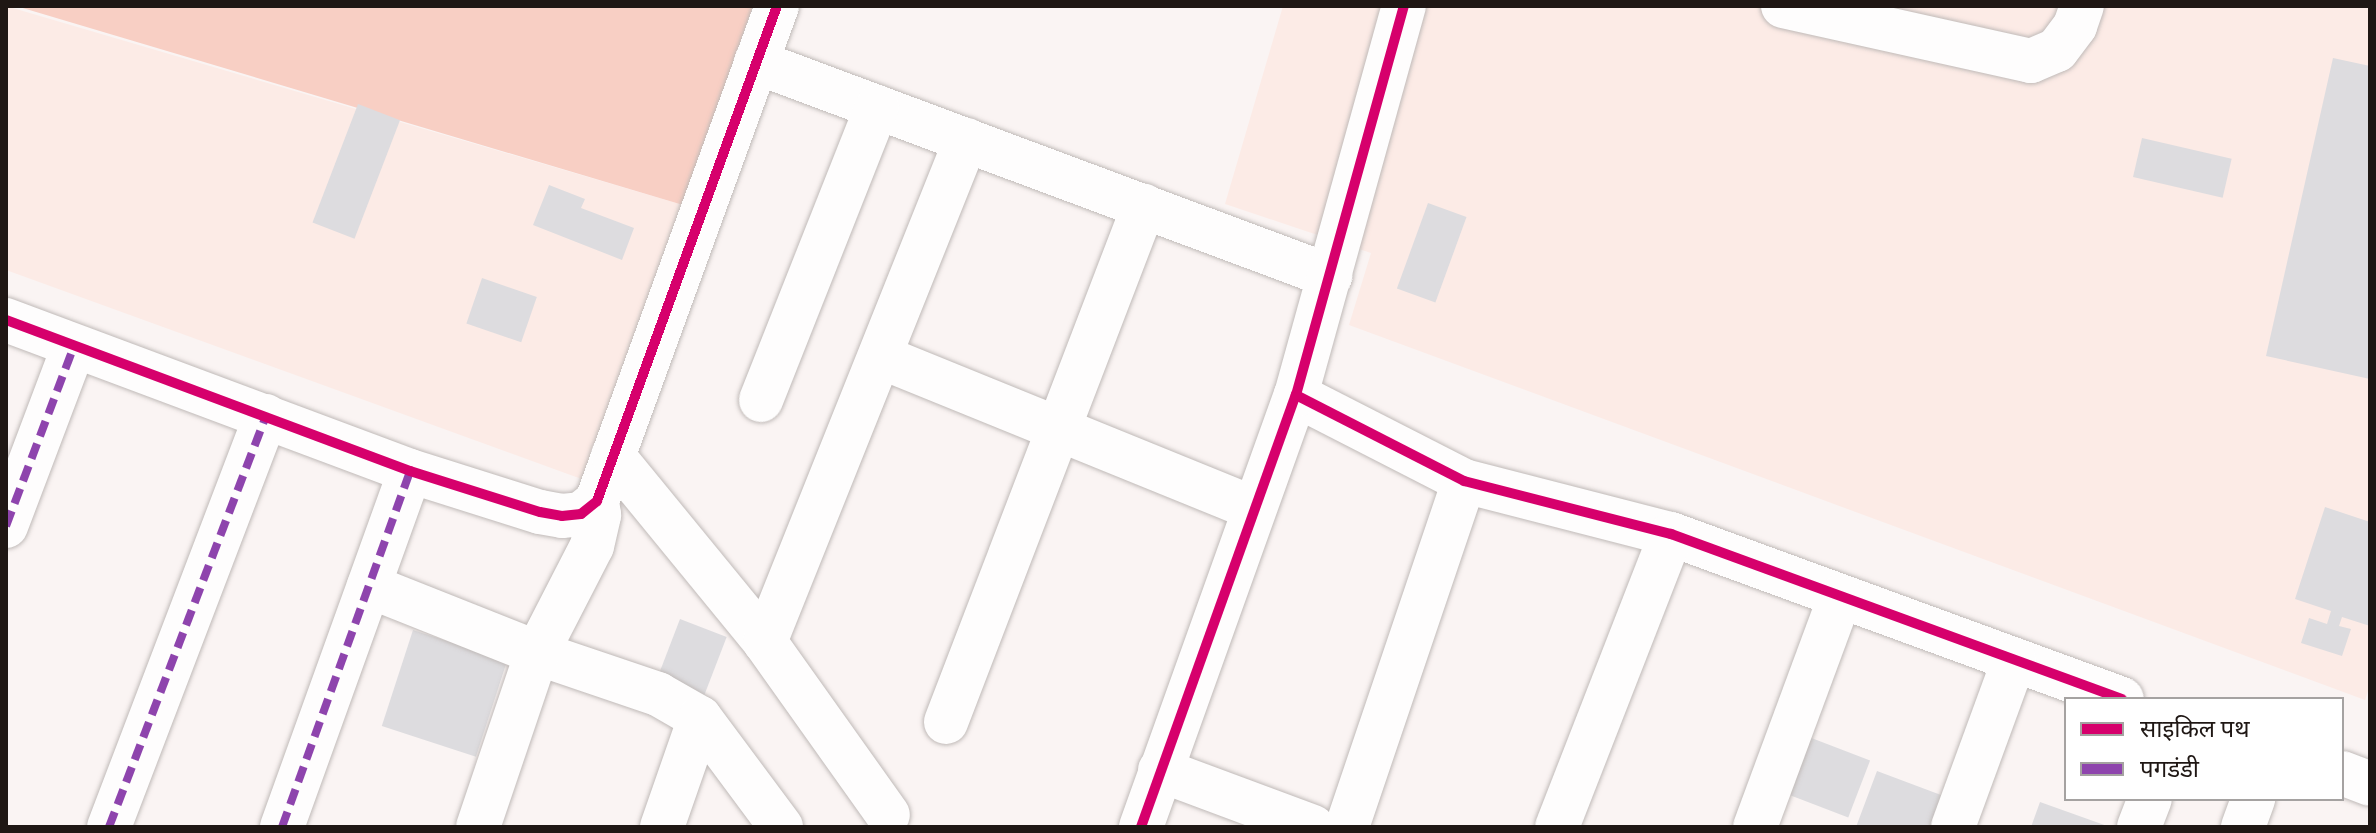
<!DOCTYPE html>
<meta charset="utf-8">
<style>
body{margin:0}
#map{position:relative;width:2376px;height:833px;overflow:hidden;background:#faf4f3;font-family:"Archivo Narrow","Noto Sans Devanagari",sans-serif}
div>[style]{position:absolute}
.built>*{inset:0;background:#fcebe6}
.green>*{inset:0;background:#f8cfc4}
.building>*{inset:0;background:#dddcdf;transform-origin:0 0}
.roads{filter:drop-shadow(0 0 2px #c0bab8) drop-shadow(0 0 2px #c0bab8)}
.minor>*{height:44px;margin:-22px;padding:0 22px;transform-origin:22px;border-radius:22px;background:#fefdfd}
.quiet>*{height:8px;margin-top:-4px;transform-origin:0;background:repeating-linear-gradient(90deg,#8e44ad 0 16px,transparent 0 24px)}
.cycleway>*{height:10px;margin:-5px;padding:0 5px;transform-origin:5px;border-radius:5px;background:#d6006c}
span{translate:-50% -50%;white-space:nowrap;text-align:center;line-height:1.15;-webkit-text-stroke:6px #fff;paint-order:stroke}
.frame{position:absolute;inset:0;border:8px solid #1f1714;pointer-events:none}
.legend{position:absolute;left:2064px;top:697px;width:280px;height:104px;box-sizing:border-box;background:#fff;border:2px solid #a5a2a1;margin:0;padding:10px 14px;list-style:none;font-size:24px;color:#1f1714}
.legend li{display:flex;align-items:center;gap:16px;height:40px}
.legend b{width:40px;border:2px solid #a5a2a1}
</style>
<div id="map">
<div class="built">
<div style="clip-path:polygon(6px 6px,683px 205px,587px 481px,6px 270px)"></div>
<div style="clip-path:polygon(1283px 6px,2370px 6px,2370px 685px,2365px 700px,1349px 325px,1371px 253px,1225px 204px)"></div>
</div>
<div class="green">
<div style="clip-path:polygon(16px 6px,753px 6px,683px 205px)"></div>
</div>
<div class="building">
<div style="clip-path:polygon(2333px 58px,2370px 66px,2370px 379px,2266px 356px)"></div>
<div style="left:358px;top:104px;width:45px;height:127px;rotate:21deg"></div>
<div style="left:2142px;top:138px;width:92px;height:40px;rotate:13deg"></div>
<div style="clip-path:polygon(549px 185px,585px 199px,581px 208px,634px 228px,622px 260px,533px 225px)"></div>
<div style="left:1428px;top:203px;width:41px;height:91px;rotate:20deg"></div>
<div style="left:482px;top:278px;width:58px;height:48px;rotate:19deg"></div>
<div style="clip-path:polygon(2325px 507px,2370px 522px,2370px 626px,2342px 617px,2339px 626px,2351px 629px,2342px 656px,2301px 643px,2309px 618px,2327px 624px,2331px 611px,2295px 599px)"></div>
<div style="left:680px;top:619px;width:50px;height:65px;rotate:21deg"></div>
<div style="left:413px;top:630px;width:99px;height:101px;rotate:18deg"></div>
<div style="left:1801px;top:734px;width:74px;height:61px;rotate:21deg"></div>
<div style="clip-path:polygon(1877px 771px,1957px 801px,1947px 827px,1856px 827px)"></div>
<div style="clip-path:polygon(2040px 802px,2110px 827px,2031px 827px)"></div>
</div>
<div class="roads">
<div class="minor">
<div style="left:1783px;top:6px;width:254px;rotate:12.5deg"></div>
<div style="left:2031px;top:61px;width:28px;rotate:-23deg"></div>
<div style="left:2057px;top:50px;width:30px;rotate:-53deg"></div>
<div style="left:2075px;top:26px;width:21px;rotate:-71deg"></div>
<div style="left:756px;top:62px;width:613px;rotate:20.45deg"></div>
<div style="left:6px;top:320px;width:431px;rotate:20.5deg"></div>
<div style="left:410px;top:471px;width:136px;rotate:17.5deg"></div>
<div style="left:540px;top:512px;width:22px;rotate:10deg"></div>
<div style="left:562px;top:516px;width:19px;rotate:-6deg"></div>
<div style="left:581px;top:514px;width:21px;rotate:-39deg"></div>
<div style="left:597px;top:501px;width:527px;rotate:-70.02deg"></div>
<div style="left:881px;top:357px;width:401px;rotate:22.1deg"></div>
<div style="left:1296px;top:395px;width:189px;rotate:27.1deg"></div>
<div style="left:1464px;top:481px;width:214px;rotate:14.4deg"></div>
<div style="left:1671px;top:534px;width:480px;rotate:20.1deg"></div>
<div style="left:761px;top:400px;width:315px;rotate:-68.4deg"></div>
<div style="left:613px;top:456px;width:240px;rotate:50.7deg"></div>
<div style="left:765px;top:642px;width:212px;rotate:54.6deg"></div>
<div style="left:6px;top:526px;width:192px;rotate:-69.3deg"></div>
<div style="left:369px;top:586px;width:181px;rotate:21.7deg"></div>
<div style="left:537px;top:653px;width:128px;rotate:18.7deg"></div>
<div style="left:658px;top:694px;width:48px;rotate:29.7deg"></div>
<div style="left:700px;top:718px;width:136px;rotate:53.4deg"></div>
<div style="left:765px;top:642px;width:541px;rotate:-68.18deg"></div>
<div style="left:946px;top:722px;width:553px;rotate:-69.01deg"></div>
<div style="left:1160px;top:770px;width:163px;rotate:20.4deg"></div>
<div style="left:2342px;top:773px;width:30px;rotate:21deg"></div>
<div style="left:109px;top:827px;width:440px;rotate:-69.1deg"></div>
<div style="left:282px;top:827px;width:378px;rotate:-70.2deg"></div>
<div style="left:478px;top:827px;width:184px;rotate:-71.3deg"></div>
<div style="left:537px;top:653px;width:120px;rotate:-62.8deg"></div>
<div style="left:592px;top:546px;width:32px;rotate:-77deg"></div>
<div style="left:599px;top:515px;width:14px;rotate:-98deg"></div>
<div style="left:662px;top:827px;width:115px;rotate:-70.8deg"></div>
<div style="left:1141px;top:827px;width:459px;rotate:-70.3deg"></div>
<div style="left:1296px;top:395px;width:404px;rotate:-74.5deg"></div>
<div style="left:1347px;top:827px;width:365px;rotate:-71.3deg"></div>
<div style="left:1557px;top:827px;width:314px;rotate:-68.7deg"></div>
<div style="left:1755px;top:827px;width:245px;rotate:-69.7deg"></div>
<div style="left:1953px;top:827px;width:178px;rotate:-69.9deg"></div>
<div style="left:2139px;top:827px;width:30px;rotate:-69deg"></div>
<div style="left:2243px;top:827px;width:30px;rotate:-70deg"></div>
</div>
</div>
<div class="quiet">
<div style="left:6px;top:526px;width:192px;rotate:-69.3deg"></div>
<div style="left:109px;top:827px;width:440px;rotate:-69.1deg"></div>
<div style="left:282px;top:827px;width:378px;rotate:-70.2deg"></div>
</div>
<div class="cycleway">
<div style="left:6px;top:320px;width:431px;rotate:20.5deg"></div>
<div style="left:410px;top:471px;width:136px;rotate:17.5deg"></div>
<div style="left:540px;top:512px;width:22px;rotate:10deg"></div>
<div style="left:562px;top:516px;width:19px;rotate:-6deg"></div>
<div style="left:581px;top:514px;width:21px;rotate:-39deg"></div>
<div style="left:597px;top:501px;width:527px;rotate:-70.02deg"></div>
<div style="left:1296px;top:395px;width:189px;rotate:27.1deg"></div>
<div style="left:1464px;top:481px;width:214px;rotate:14.4deg"></div>
<div style="left:1671px;top:534px;width:480px;rotate:20.1deg"></div>
<div style="left:1141px;top:827px;width:459px;rotate:-70.3deg"></div>
<div style="left:1296px;top:395px;width:404px;rotate:-74.5deg"></div>
</div>
<div class="frame"></div>
<ul class="legend">
<li><b style="height:10px;background:#d6006c"></b>साइकिल पथ</li>
<li><b style="height:10px;background:#8e44ad"></b>पगडंडी</li>
</ul>
</div>
